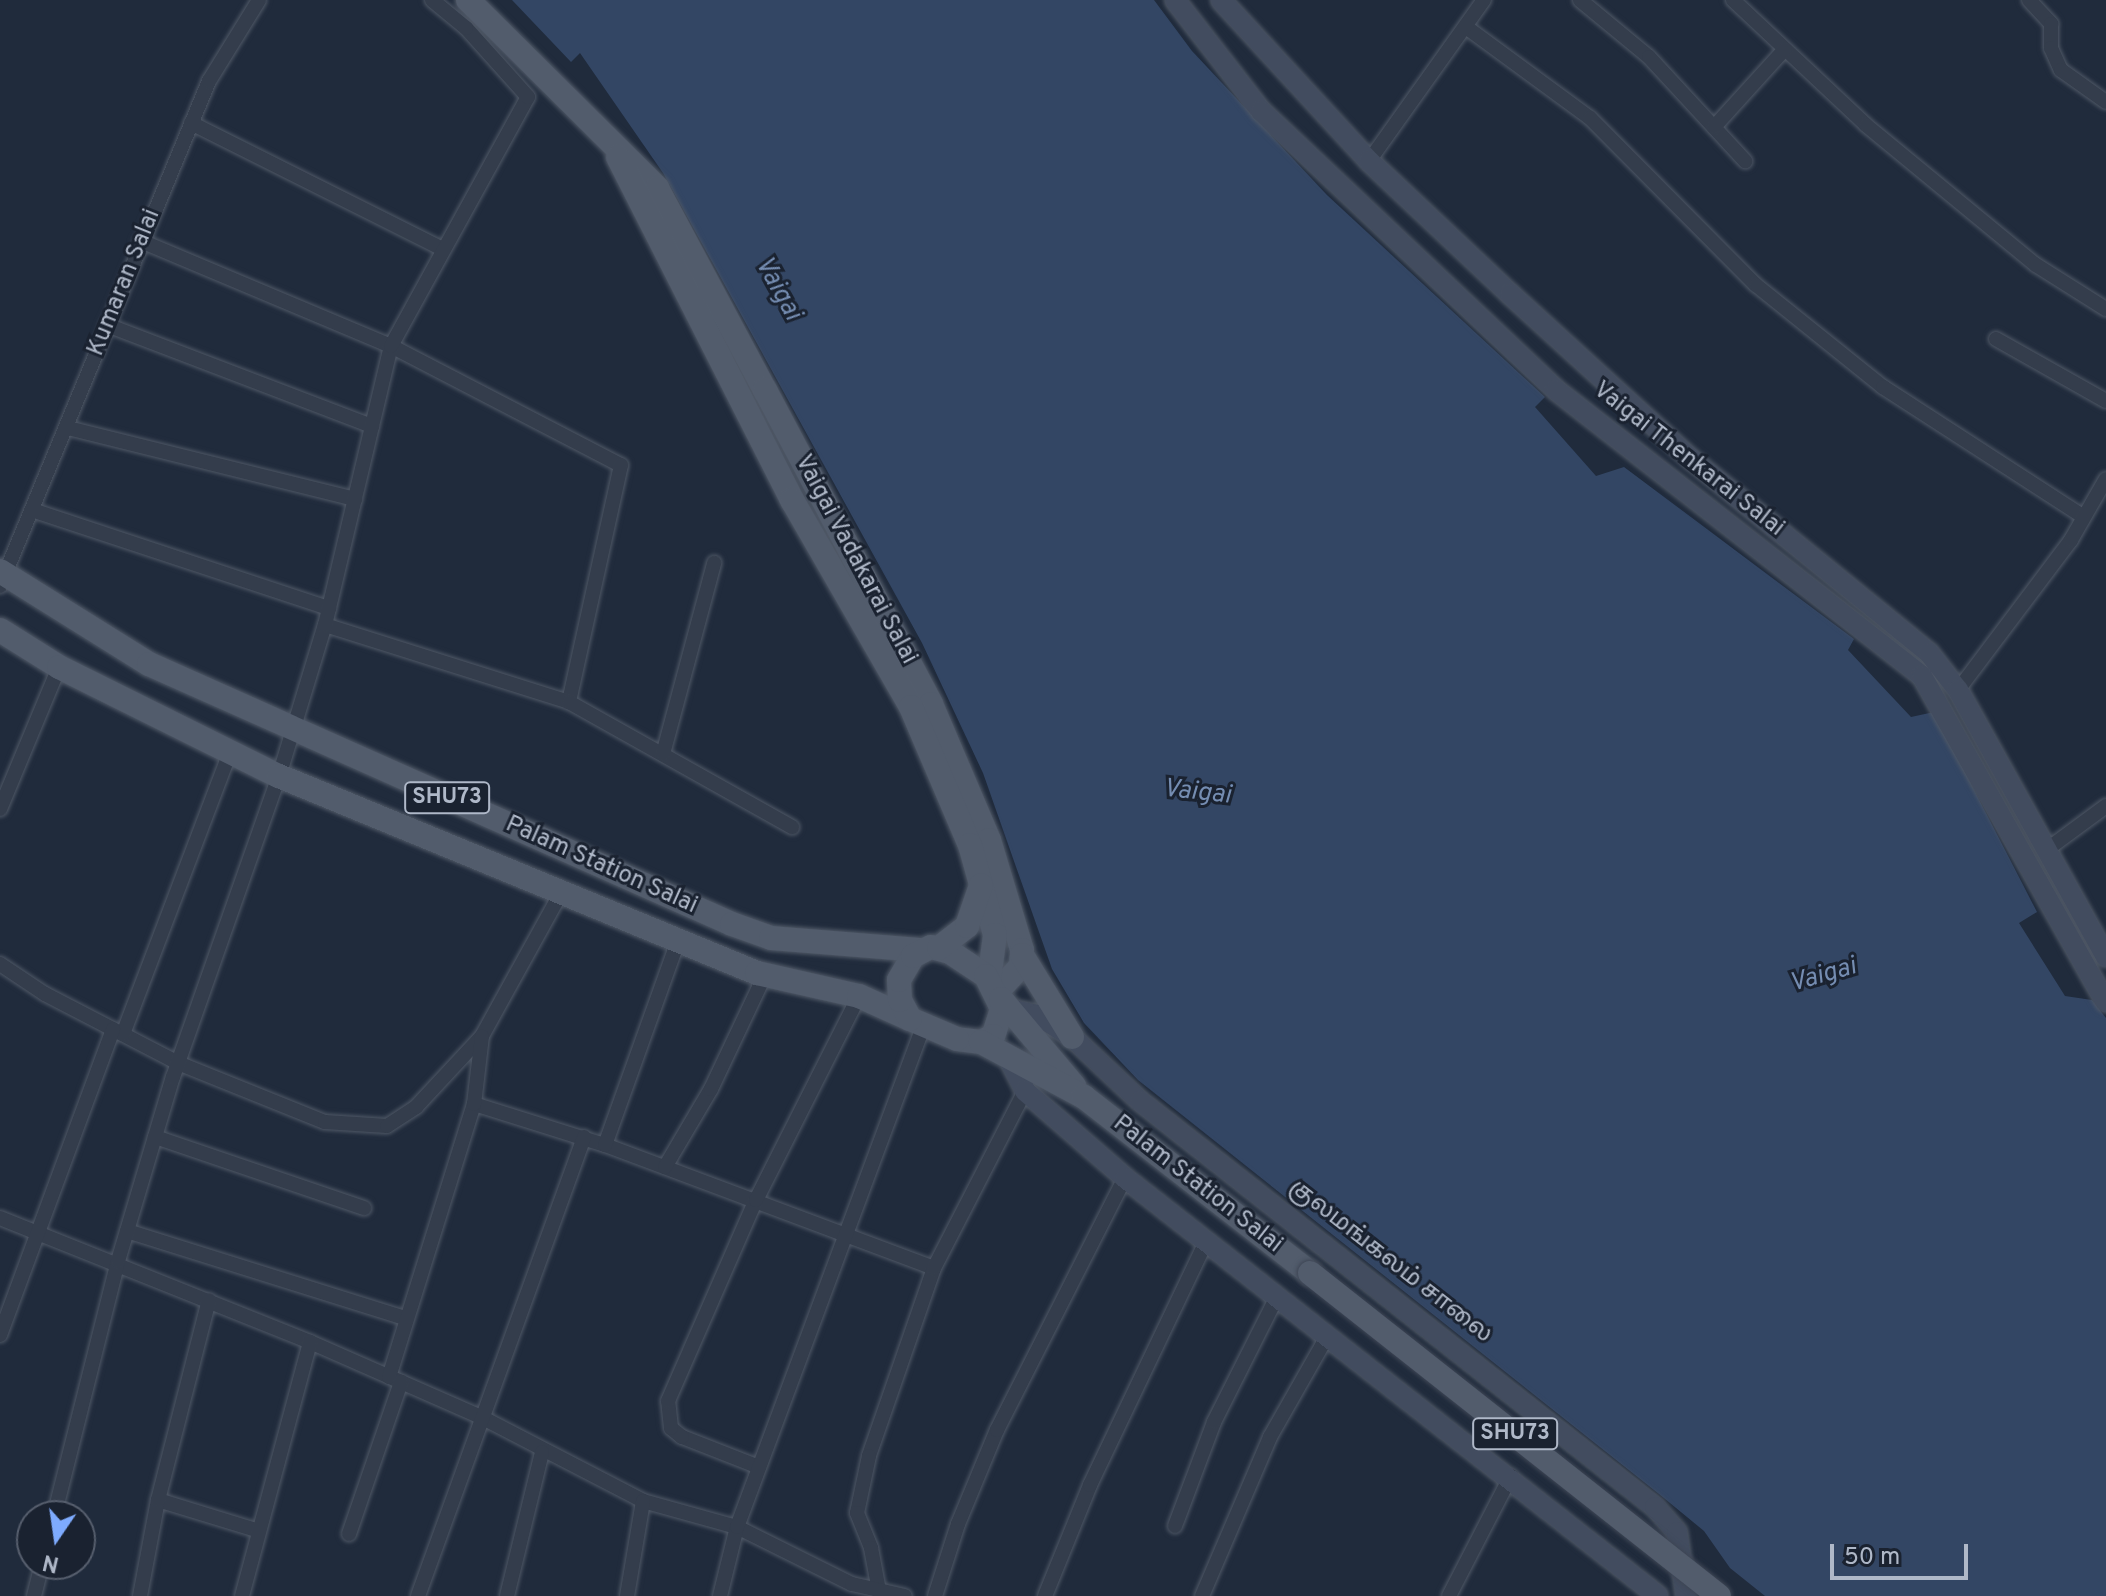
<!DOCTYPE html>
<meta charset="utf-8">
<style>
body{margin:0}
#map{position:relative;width:2106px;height:1596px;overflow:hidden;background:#202b3c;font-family:Overpass,"Noto Sans Tamil",sans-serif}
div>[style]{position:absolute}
.water>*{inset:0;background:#334664}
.roads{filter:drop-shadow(0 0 2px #4f5866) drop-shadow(0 0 2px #4f5866)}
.street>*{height:14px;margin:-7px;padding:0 7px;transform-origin:7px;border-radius:7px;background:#343d4c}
.secondary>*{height:20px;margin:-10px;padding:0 10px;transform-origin:10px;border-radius:10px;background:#424c5f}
.primary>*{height:24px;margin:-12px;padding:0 12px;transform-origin:12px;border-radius:12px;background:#525c6c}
.bridges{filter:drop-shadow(0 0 2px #3e4655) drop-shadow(0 0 2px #3e4655)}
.primary-bridge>*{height:24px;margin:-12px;padding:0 12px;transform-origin:12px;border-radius:12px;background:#525c6c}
span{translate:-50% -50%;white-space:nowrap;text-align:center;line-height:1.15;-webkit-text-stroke:6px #1a2230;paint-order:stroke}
.shield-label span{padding:2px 6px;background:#1a2230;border:2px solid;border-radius:6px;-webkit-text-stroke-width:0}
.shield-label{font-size:22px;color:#afb8c8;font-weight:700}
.street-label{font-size:24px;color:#afb8c8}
.water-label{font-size:26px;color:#758db2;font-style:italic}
.north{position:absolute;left:16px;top:1500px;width:80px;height:80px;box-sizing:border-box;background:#1a2230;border:2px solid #565e6d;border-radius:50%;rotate:193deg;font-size:22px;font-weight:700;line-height:32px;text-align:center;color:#afb8c8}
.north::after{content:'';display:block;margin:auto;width:28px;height:36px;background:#7eabfe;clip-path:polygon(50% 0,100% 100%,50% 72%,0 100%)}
.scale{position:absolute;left:1830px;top:1544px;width:138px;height:36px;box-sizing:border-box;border:4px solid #afb8c8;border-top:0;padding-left:10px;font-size:24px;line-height:28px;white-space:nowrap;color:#afb8c8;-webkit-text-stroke:6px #1a2230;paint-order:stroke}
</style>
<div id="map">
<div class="water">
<div style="clip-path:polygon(512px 0,1154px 0,1192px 51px,1327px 195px,1545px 397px,1535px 407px,1596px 476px,1624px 467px,1854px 639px,1848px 650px,1911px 717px,1934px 712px,2037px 912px,2019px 923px,2065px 996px,2092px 1000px,2106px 1018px,2106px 1596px,1765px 1596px,1730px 1568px,1704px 1531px,1659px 1494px,1138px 1080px,1084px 1023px,1052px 969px,983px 773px,922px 643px,663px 173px,580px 53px,571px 62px)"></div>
</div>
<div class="roads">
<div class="street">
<div style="left:1580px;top:0;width:89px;rotate:39.6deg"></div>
<div style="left:1649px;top:57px;width:142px;rotate:47.3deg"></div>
<div style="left:1733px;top:0;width:183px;rotate:43.2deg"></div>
<div style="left:1866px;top:125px;width:220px;rotate:39.5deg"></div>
<div style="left:2036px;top:265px;width:83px;rotate:32.2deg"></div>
<div style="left:2029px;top:0;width:33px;rotate:47deg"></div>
<div style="left:2051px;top:24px;width:24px;rotate:90deg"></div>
<div style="left:2051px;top:48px;width:24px;rotate:66deg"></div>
<div style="left:2061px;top:70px;width:55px;rotate:35.4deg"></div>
<div style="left:1466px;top:27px;width:154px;rotate:36.3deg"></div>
<div style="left:1590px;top:118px;width:235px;rotate:45.2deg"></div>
<div style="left:1756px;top:285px;width:163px;rotate:38.8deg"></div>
<div style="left:1883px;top:387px;width:239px;rotate:32.9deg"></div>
<div style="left:191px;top:123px;width:282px;rotate:26.6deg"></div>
<div style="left:1714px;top:127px;width:105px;rotate:-47.7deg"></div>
<div style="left:1369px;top:161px;width:198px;rotate:-54.5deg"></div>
<div style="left:141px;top:241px;width:271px;rotate:22.8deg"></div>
<div style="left:391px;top:346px;width:259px;rotate:27.4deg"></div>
<div style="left:621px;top:465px;width:243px;rotate:102.4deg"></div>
<div style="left:107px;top:325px;width:284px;rotate:20.9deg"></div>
<div style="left:1996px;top:339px;width:126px;rotate:29.4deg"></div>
<div style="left:68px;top:428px;width:296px;rotate:13.9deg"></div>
<div style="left:35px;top:511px;width:310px;rotate:18.3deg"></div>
<div style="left:0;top:586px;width:547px;rotate:-67.52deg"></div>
<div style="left:209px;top:81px;width:95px;rotate:-58.3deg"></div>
<div style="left:325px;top:625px;width:256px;rotate:17.5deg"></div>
<div style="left:569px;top:702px;width:256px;rotate:29.3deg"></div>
<div style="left:1958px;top:690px;width:188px;rotate:-53deg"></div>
<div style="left:2071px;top:540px;width:70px;rotate:-60.2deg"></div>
<div style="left:663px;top:754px;width:198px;rotate:-75deg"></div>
<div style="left:0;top:809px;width:154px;rotate:-67.4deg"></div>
<div style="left:2045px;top:851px;width:76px;rotate:-36.4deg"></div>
<div style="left:0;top:964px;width:54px;rotate:33.7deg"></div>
<div style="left:45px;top:994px;width:150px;rotate:27.4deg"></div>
<div style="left:178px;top:1063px;width:158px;rotate:21.9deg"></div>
<div style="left:325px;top:1122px;width:62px;rotate:3.7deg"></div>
<div style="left:387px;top:1126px;width:35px;rotate:-33deg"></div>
<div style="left:416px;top:1107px;width:97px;rotate:-47.1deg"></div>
<div style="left:482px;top:1036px;width:163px;rotate:-61.1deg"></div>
<div style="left:123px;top:1034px;width:302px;rotate:-69.2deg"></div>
<div style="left:474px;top:1104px;width:137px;rotate:17.4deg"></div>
<div style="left:605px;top:1145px;width:351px;rotate:20.5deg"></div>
<div style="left:934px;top:1268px;width:199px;rotate:109.1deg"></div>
<div style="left:869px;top:1456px;width:58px;rotate:101.9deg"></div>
<div style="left:857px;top:1513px;width:38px;rotate:68deg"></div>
<div style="left:871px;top:1548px;width:49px;rotate:79.4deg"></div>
<div style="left:155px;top:1137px;width:221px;rotate:18.8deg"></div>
<div style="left:605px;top:1145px;width:217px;rotate:-70.3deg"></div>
<div style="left:665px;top:1167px;width:91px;rotate:-59.5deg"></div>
<div style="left:711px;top:1089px;width:126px;rotate:-64.7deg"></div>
<div style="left:0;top:1218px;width:334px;rotate:21.8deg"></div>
<div style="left:310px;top:1342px;width:189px;rotate:23.7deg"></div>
<div style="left:483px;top:1418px;width:180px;rotate:27.4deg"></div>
<div style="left:643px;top:1501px;width:98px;rotate:15.5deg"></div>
<div style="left:737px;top:1527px;width:128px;rotate:26.4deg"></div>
<div style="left:852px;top:1584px;width:54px;rotate:12.8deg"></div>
<div style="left:127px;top:1231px;width:291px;rotate:17.4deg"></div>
<div style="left:934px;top:1268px;width:199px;rotate:-62.8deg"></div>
<div style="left:0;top:1335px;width:326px;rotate:-69.7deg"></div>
<div style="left:389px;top:1377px;width:286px;rotate:-72.7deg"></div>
<div style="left:474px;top:1104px;width:68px;rotate:-83.3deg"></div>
<div style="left:759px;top:1467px;width:83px;rotate:-158.7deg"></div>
<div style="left:682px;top:1437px;width:14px;rotate:-141deg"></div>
<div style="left:671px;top:1428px;width:27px;rotate:-96deg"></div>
<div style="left:668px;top:1401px;width:219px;rotate:-66.4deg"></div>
<div style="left:756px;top:1200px;width:229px;rotate:-63.2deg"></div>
<div style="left:158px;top:1500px;width:102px;rotate:17deg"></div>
<div style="left:54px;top:1516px;width:263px;rotate:-75.9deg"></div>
<div style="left:118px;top:1261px;width:192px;rotate:-73.4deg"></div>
<div style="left:173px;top:1077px;width:319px;rotate:-70.6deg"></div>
<div style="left:279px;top:776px;width:158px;rotate:-73.1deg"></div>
<div style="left:325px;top:625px;width:287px;rotate:-76.7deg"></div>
<div style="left:391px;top:346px;width:284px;rotate:-61.2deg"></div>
<div style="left:528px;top:97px;width:93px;rotate:-131.9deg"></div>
<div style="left:466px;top:28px;width:44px;rotate:-140.5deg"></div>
<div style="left:1175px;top:1526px;width:111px;rotate:-69.4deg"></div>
<div style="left:1214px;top:1422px;width:140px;rotate:-63.3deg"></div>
<div style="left:349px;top:1534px;width:161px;rotate:-71.1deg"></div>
<div style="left:34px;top:1596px;width:33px;rotate:-76deg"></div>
<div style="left:140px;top:1596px;width:98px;rotate:-79.4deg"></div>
<div style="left:158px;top:1500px;width:206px;rotate:-75.7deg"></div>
<div style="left:242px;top:1596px;width:263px;rotate:-75deg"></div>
<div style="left:418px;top:1596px;width:488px;rotate:-70.1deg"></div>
<div style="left:507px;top:1596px;width:148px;rotate:-76.3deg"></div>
<div style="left:627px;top:1596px;width:96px;rotate:-80.4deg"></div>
<div style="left:720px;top:1596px;width:71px;rotate:-76.2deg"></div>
<div style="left:737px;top:1527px;width:533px;rotate:-69.59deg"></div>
<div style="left:935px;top:1596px;width:76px;rotate:-72.3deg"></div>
<div style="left:958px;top:1524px;width:102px;rotate:-67.5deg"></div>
<div style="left:997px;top:1430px;width:283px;rotate:-63.1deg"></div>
<div style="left:1045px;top:1596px;width:120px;rotate:-67.9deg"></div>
<div style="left:1090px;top:1485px;width:272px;rotate:-64.5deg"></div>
<div style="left:1202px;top:1596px;width:173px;rotate:-66.8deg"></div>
<div style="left:1270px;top:1437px;width:117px;rotate:-60.4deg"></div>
<div style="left:1449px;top:1596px;width:135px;rotate:-62.7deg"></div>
</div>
<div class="secondary">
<div style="left:1175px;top:0;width:140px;rotate:52.2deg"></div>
<div style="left:1261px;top:111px;width:406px;rotate:43.4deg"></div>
<div style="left:1556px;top:390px;width:464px;rotate:38deg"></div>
<div style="left:1922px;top:676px;width:374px;rotate:60.6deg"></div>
<div style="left:1221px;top:0;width:219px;rotate:47.4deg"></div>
<div style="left:1369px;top:161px;width:194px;rotate:43.3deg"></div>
<div style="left:1510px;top:294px;width:245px;rotate:42.4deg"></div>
<div style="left:1691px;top:459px;width:307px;rotate:39.2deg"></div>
<div style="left:1929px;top:653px;width:47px;rotate:51.9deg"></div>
<div style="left:1958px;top:690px;width:305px;rotate:61deg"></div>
<div style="left:1009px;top:1009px;width:29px;rotate:12deg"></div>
<div style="left:1037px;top:1015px;width:41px;rotate:32.2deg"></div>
<div style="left:1072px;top:1037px;width:93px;rotate:43.3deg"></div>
<div style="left:1140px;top:1101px;width:656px;rotate:38.25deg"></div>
<div style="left:1655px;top:1507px;width:33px;rotate:49deg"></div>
<div style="left:1677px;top:1532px;width:65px;rotate:82deg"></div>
<div style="left:1008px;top:1057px;width:38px;rotate:63deg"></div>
<div style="left:1025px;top:1091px;width:133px;rotate:41deg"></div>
<div style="left:1125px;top:1178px;width:677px;rotate:38.1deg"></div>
</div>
<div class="primary">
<div style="left:468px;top:0;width:267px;rotate:44.8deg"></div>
<div style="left:657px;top:188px;width:229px;rotate:61.9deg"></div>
<div style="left:765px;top:390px;width:355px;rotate:62.1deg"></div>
<div style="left:931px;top:704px;width:148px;rotate:66.9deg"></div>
<div style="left:989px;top:840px;width:115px;rotate:73.3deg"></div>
<div style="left:1022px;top:950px;width:16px;rotate:94deg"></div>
<div style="left:1021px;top:966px;width:35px;rotate:133deg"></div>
<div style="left:618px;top:157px;width:385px;rotate:63.1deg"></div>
<div style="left:792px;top:500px;width:239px;rotate:60.1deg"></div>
<div style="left:911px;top:707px;width:150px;rotate:66.9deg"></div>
<div style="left:970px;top:845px;width:93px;rotate:74.5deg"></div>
<div style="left:995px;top:935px;width:45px;rotate:97.6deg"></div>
<div style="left:0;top:571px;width:176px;rotate:32deg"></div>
<div style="left:149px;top:664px;width:638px;rotate:24.04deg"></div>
<div style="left:732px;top:924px;width:41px;rotate:19.7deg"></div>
<div style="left:771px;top:938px;width:149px;rotate:4.6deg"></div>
<div style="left:0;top:630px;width:70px;rotate:32.1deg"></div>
<div style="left:59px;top:667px;width:246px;rotate:26.4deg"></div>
<div style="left:279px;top:776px;width:517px;rotate:22.4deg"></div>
<div style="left:757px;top:973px;width:105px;rotate:12.7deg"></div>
<div style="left:859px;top:996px;width:56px;rotate:24.3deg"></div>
<div style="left:931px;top:947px;width:20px;rotate:15deg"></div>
<div style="left:950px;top:952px;width:43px;rotate:33.7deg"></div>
<div style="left:986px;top:976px;width:37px;rotate:64deg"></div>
<div style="left:1002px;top:1009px;width:28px;rotate:108deg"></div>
<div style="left:993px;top:1036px;width:13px;rotate:153deg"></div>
<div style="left:981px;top:1042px;width:24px;rotate:-173deg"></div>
<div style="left:957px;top:1039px;width:51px;rotate:-156.9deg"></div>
<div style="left:910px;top:1019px;width:21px;rotate:-118deg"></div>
<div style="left:900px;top:1000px;width:20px;rotate:-93deg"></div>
<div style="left:899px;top:980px;width:28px;rotate:-60deg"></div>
<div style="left:913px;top:956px;width:20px;rotate:-27deg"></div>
<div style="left:939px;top:948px;width:36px;rotate:-38deg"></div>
<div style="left:967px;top:926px;width:43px;rotate:-71.1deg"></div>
<div style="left:1022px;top:955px;width:96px;rotate:58.6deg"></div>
<div style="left:1001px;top:999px;width:114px;rotate:50deg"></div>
<div style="left:981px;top:1042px;width:117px;rotate:28.1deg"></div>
<div style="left:1084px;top:1097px;width:286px;rotate:37.9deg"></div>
</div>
</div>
<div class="bridges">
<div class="primary-bridge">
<div style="left:1310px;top:1273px;width:521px;rotate:38.3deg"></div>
</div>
</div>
<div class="shield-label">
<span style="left:447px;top:798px">SHU73</span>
<span style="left:1515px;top:1434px">SHU73</span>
</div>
<div class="street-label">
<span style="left:125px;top:283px;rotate:-68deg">Kumaran Salai</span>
<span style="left:1688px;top:460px;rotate:38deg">Vaigai Thenkarai Salai</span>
<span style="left:855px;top:560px;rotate:62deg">Vaigai Vadakarai Salai</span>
<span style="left:601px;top:866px;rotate:24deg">Palam Station Salai</span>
<span style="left:1197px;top:1185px;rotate:38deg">Palam Station Salai</span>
<span style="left:1390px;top:1262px;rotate:38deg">குலமங்கலம் சாலை</span>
</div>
<div class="water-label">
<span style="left:777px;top:289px;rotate:61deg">Vaigai</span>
<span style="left:1197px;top:793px;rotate:6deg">Vaigai</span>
<span style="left:1823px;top:976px;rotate:-16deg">Vaigai</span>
</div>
<div class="north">N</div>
<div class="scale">50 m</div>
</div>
